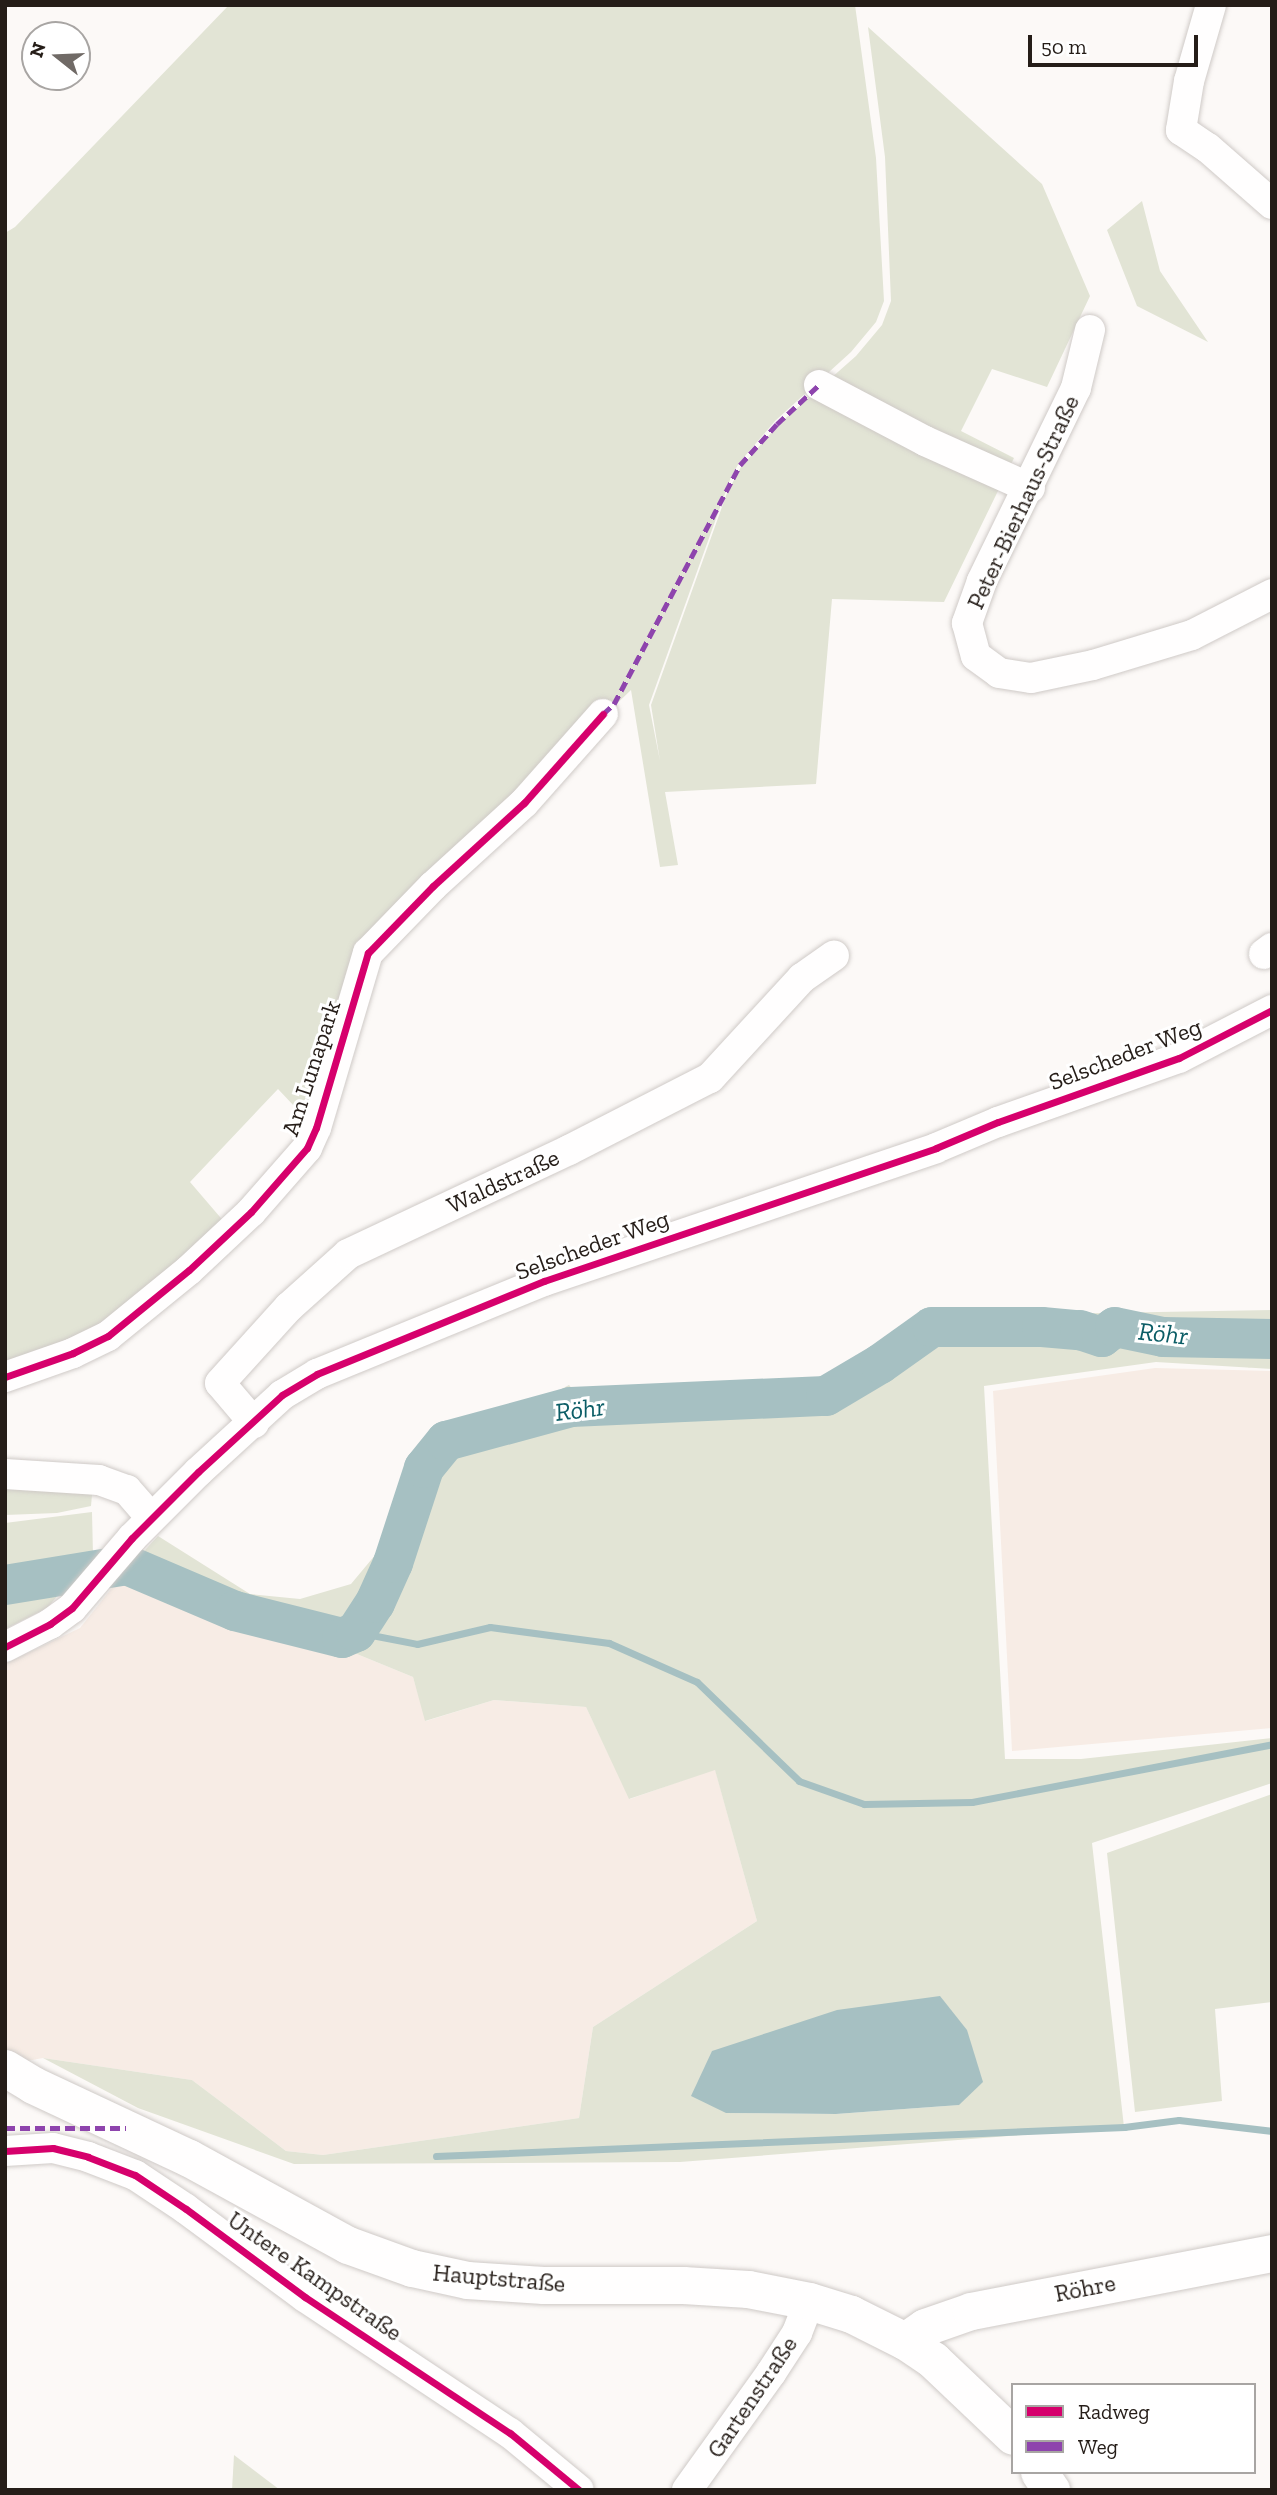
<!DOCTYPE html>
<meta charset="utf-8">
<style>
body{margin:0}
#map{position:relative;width:1277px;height:2495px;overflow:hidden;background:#fcf9f7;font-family:"Zilla Slab",serif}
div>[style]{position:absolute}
.built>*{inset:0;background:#f7ece5}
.green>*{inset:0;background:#e2e4d5}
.water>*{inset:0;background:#a6c0c2}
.stream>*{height:7px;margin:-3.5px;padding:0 3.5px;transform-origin:3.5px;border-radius:3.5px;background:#a6c0c2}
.river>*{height:40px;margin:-20px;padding:0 20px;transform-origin:20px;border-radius:20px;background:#a6c0c2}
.roads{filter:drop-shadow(0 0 2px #cfcac7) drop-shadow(0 0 2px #cfcac7)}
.minor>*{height:30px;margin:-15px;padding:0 15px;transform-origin:15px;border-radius:15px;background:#fffefe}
.major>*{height:37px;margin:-18.5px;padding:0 18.5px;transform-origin:18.5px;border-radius:18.5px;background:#fffefe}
.quiet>*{height:5px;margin-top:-2.5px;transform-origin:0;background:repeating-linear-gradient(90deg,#8e44ad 0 10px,transparent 0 15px)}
.cycleway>*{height:7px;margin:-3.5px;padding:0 3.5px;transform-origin:3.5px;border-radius:3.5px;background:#d6006c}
span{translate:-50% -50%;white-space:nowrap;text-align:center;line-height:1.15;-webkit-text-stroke:6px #fff;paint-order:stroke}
.street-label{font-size:24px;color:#251d18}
.water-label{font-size:26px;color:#0b5d66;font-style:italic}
.frame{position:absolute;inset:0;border:7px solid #251d18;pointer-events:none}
.legend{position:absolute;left:1011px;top:2383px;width:245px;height:91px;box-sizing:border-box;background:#fff;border:2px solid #a8a5a3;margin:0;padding:9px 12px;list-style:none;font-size:21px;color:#251d18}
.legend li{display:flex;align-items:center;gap:14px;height:35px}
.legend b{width:35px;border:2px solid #a8a5a3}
.north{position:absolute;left:21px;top:21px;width:70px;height:70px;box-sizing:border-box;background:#fff;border:2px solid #a8a5a3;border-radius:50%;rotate:288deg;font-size:19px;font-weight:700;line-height:28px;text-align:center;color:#251d18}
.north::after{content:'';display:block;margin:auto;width:24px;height:32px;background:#706a66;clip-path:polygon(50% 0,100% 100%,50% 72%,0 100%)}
.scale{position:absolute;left:1028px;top:35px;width:170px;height:32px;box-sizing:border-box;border:4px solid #251d18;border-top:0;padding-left:9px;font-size:21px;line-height:24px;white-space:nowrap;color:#251d18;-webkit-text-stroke:5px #fff;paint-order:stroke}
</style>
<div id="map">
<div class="built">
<div style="clip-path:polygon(1155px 1368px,1272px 1371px,1272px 1728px,1012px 1751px,993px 1391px)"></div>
<div style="clip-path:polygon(123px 1574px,330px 1643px,413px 1677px,426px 1721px,494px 1700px,586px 1707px,630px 1799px,715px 1769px,757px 1921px,593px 2027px,579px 2118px,323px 2155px,286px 2151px,192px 2080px,43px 2058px,5px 2065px,5px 1664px,80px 1628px)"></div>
</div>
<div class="green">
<div style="clip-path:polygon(229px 5px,855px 5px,876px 158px,884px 301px,876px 322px,851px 352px,775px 421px,739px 463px,731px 477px,649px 705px,660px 761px,651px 705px,727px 493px,741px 467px,779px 424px,856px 356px,882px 325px,891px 301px,885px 157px,868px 27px,1042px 184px,1090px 296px,1047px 387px,992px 369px,961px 431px,1014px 458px,944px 602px,832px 599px,816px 784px,665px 792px,678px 865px,660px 867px,631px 690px,366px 946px,311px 1124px,278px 1089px,190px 1182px,226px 1224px,111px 1324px,5px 1367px,5px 233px,15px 227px)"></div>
<div style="clip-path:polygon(1142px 201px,1160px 271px,1208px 342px,1137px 306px,1107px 230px)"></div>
<div style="clip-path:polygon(evenodd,1272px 1310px,1272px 1369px,1156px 1362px,984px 1386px,1005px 1759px,1081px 1759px,1272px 1738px,1272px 1783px,1092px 1843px,1124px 2127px,680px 2162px,294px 2164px,138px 2108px,43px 2058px,192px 2080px,286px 2151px,323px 2155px,579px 2118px,593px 2027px,757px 1921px,715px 1770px,629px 1799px,586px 1707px,494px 1700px,425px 1721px,413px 1677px,330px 1643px,123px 1574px,158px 1536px,250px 1594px,300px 1599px,351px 1584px,391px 1536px,443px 1452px,569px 1385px,581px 1399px,820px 1383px,923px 1316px,1272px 1310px,959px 2105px,836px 2114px,726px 2113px,959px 2105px)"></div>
<div style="clip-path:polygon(5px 1479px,93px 1484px,91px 1506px,57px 1513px,5px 1515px)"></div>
<div style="clip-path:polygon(92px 1512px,93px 1555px,47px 1608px,5px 1629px,5px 1523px)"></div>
<div style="clip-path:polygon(1272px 1794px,1272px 2002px,1215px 2009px,1222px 2101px,1135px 2112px,1107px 1853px)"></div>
<div style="clip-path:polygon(234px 2455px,280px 2490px,232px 2490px)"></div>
</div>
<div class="water">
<div style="clip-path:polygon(940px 1996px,967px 2030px,983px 2082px,959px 2105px,836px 2114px,726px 2113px,691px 2096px,712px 2051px,837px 2010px)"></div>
</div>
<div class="stream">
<div style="left:356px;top:1632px;width:62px;rotate:11.1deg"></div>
<div style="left:417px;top:1644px;width:75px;rotate:-13.1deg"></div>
<div style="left:490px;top:1627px;width:120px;rotate:7.7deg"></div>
<div style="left:609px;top:1643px;width:96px;rotate:23.9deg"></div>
<div style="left:697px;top:1682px;width:142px;rotate:44.1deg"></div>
<div style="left:799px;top:1781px;width:69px;rotate:19.5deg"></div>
<div style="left:864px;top:1804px;width:108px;rotate:-1.1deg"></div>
<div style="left:972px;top:1802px;width:306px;rotate:-10.9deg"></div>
<div style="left:436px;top:2156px;width:689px;rotate:-2.41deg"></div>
<div style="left:1124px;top:2127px;width:55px;rotate:-7.3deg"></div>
<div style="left:1179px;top:2120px;width:94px;rotate:6.7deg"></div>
</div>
<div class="river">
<div style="left:5px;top:1585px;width:124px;rotate:-9.3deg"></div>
<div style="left:127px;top:1565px;width:117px;rotate:23.1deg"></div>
<div style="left:235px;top:1611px;width:110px;rotate:14.2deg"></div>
<div style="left:342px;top:1638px;width:15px;rotate:-23deg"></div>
<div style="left:356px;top:1632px;width:35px;rotate:-57deg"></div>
<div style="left:375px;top:1603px;width:44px;rotate:-65.8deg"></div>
<div style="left:393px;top:1563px;width:100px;rotate:-71.9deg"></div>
<div style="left:424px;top:1468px;width:35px;rotate:-51deg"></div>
<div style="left:446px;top:1441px;width:130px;rotate:-15.2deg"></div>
<div style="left:571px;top:1407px;width:255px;rotate:-2.5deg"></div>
<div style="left:826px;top:1396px;width:63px;rotate:-30.7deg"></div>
<div style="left:880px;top:1364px;width:64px;rotate:-35.4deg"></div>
<div style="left:932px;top:1327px;width:110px"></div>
<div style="left:1042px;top:1327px;width:38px;rotate:5deg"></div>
<div style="left:1080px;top:1330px;width:23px;rotate:18deg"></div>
<div style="left:1102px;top:1337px;width:16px;rotate:-38deg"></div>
<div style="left:1115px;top:1327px;width:49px;rotate:11.8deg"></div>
<div style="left:1163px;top:1337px;width:109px;rotate:1.1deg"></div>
</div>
<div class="roads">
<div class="minor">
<div style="left:1211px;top:5px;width:79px;rotate:106.1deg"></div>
<div style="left:1189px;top:81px;width:50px;rotate:99.3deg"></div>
<div style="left:1181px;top:130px;width:32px;rotate:34deg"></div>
<div style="left:1208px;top:148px;width:85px;rotate:41.2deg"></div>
<div style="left:1090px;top:330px;width:60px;rotate:103.6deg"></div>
<div style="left:1076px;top:388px;width:215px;rotate:116deg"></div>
<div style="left:982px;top:581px;width:45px;rotate:109.7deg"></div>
<div style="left:967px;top:623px;width:34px;rotate:75deg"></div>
<div style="left:976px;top:656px;width:29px;rotate:36deg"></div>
<div style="left:999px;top:673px;width:32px;rotate:9deg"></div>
<div style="left:1031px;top:678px;width:63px;rotate:-11.8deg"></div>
<div style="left:1093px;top:665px;width:103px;rotate:-16.9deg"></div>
<div style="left:1192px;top:635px;width:90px;rotate:-27.1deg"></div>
<div style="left:819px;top:385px;width:120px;rotate:27.8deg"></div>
<div style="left:925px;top:441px;width:115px;rotate:24.1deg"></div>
<div style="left:1264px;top:954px;width:10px;rotate:-37deg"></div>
<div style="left:5px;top:1377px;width:72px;rotate:-19.4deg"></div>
<div style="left:73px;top:1353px;width:39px;rotate:-26deg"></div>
<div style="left:108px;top:1336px;width:104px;rotate:-39.2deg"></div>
<div style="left:189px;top:1270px;width:85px;rotate:-43.1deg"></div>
<div style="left:251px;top:1212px;width:85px;rotate:-48.8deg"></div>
<div style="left:307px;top:1148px;width:22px;rotate:-66deg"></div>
<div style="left:316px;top:1128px;width:183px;rotate:-73.5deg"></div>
<div style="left:368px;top:953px;width:93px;rotate:-45.9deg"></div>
<div style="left:433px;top:886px;width:123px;rotate:-42.4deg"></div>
<div style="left:524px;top:803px;width:119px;rotate:-48.4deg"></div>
<div style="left:254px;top:1423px;width:52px;rotate:-130.4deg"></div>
<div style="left:220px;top:1383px;width:103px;rotate:-47.8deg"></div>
<div style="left:289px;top:1307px;width:79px;rotate:-41.9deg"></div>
<div style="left:348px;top:1254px;width:244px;rotate:-25.2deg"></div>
<div style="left:569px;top:1150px;width:158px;rotate:-27.1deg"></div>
<div style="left:710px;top:1078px;width:136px;rotate:-47.4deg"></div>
<div style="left:802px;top:978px;width:39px;rotate:-35deg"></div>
<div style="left:5px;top:1474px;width:94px;rotate:3.7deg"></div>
<div style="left:99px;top:1480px;width:30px;rotate:20deg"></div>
<div style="left:127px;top:1490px;width:37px;rotate:49deg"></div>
<div style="left:5px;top:1647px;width:51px;rotate:-27.1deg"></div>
<div style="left:50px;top:1624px;width:27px;rotate:-36deg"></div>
<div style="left:72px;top:1608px;width:92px;rotate:-49.4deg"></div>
<div style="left:132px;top:1538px;width:93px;rotate:-45deg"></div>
<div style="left:198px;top:1472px;width:114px;rotate:-42.5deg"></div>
<div style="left:282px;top:1395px;width:41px;rotate:-31deg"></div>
<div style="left:317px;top:1374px;width:245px;rotate:-22.3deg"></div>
<div style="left:544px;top:1281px;width:414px;rotate:-18.7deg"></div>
<div style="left:936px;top:1148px;width:67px;rotate:-22.8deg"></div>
<div style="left:998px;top:1122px;width:192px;rotate:-19.5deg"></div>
<div style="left:1179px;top:1058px;width:105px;rotate:-27.3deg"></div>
<div style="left:5px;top:2151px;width:48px;rotate:-3.6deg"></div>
<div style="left:53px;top:2148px;width:36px;rotate:14deg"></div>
<div style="left:88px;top:2157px;width:50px;rotate:21deg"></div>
<div style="left:135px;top:2175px;width:61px;rotate:33.7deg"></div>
<div style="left:186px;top:2209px;width:148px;rotate:36.5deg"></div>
<div style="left:305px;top:2297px;width:246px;rotate:33.6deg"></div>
<div style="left:510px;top:2433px;width:89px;rotate:39.6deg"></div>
<div style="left:687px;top:2490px;width:144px;rotate:-54.3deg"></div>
<div style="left:771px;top:2373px;width:48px;rotate:-57deg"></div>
<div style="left:797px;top:2333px;width:34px;rotate:-69deg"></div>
</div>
<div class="major">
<div style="left:5px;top:2068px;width:33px;rotate:31deg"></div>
<div style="left:33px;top:2085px;width:172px;rotate:25.1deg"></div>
<div style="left:189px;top:2158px;width:181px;rotate:28.7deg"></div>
<div style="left:348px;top:2245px;width:68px;rotate:19.8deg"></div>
<div style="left:412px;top:2268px;width:56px;rotate:12.3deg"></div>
<div style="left:467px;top:2280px;width:76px;rotate:3.8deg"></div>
<div style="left:543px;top:2285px;width:140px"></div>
<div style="left:683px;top:2285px;width:65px;rotate:3.5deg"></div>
<div style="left:748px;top:2289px;width:62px;rotate:11.1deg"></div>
<div style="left:809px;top:2301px;width:44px;rotate:17.2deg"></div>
<div style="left:851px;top:2314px;width:60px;rotate:26.6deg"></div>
<div style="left:905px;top:2341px;width:34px;rotate:34deg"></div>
<div style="left:933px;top:2360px;width:110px;rotate:43.5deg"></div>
<div style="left:905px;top:2341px;width:24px;rotate:-35deg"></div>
<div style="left:925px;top:2327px;width:49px;rotate:-19.2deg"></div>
<div style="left:971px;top:2311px;width:307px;rotate:-10.9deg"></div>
<div style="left:1039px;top:2472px;width:22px;rotate:56deg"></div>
</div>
</div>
<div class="quiet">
<div style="left:603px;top:714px;width:15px;rotate:-42deg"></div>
<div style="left:614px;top:704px;width:270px;rotate:-62.2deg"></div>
<div style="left:740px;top:465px;width:55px;rotate:-47.9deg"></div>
<div style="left:777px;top:424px;width:57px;rotate:-42.9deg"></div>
<div style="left:5px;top:2128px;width:121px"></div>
</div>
<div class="cycleway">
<div style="left:5px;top:1377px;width:72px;rotate:-19.4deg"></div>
<div style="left:73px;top:1353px;width:39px;rotate:-26deg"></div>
<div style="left:108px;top:1336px;width:104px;rotate:-39.2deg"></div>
<div style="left:189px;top:1270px;width:85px;rotate:-43.1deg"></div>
<div style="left:251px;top:1212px;width:85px;rotate:-48.8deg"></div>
<div style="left:307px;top:1148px;width:22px;rotate:-66deg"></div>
<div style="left:316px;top:1128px;width:183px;rotate:-73.5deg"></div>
<div style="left:368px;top:953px;width:93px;rotate:-45.9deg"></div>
<div style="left:433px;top:886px;width:123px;rotate:-42.4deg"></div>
<div style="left:524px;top:803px;width:119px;rotate:-48.4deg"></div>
<div style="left:5px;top:1647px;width:51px;rotate:-27.1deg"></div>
<div style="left:50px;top:1624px;width:27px;rotate:-36deg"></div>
<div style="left:72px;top:1608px;width:92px;rotate:-49.4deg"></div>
<div style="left:132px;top:1538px;width:93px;rotate:-45deg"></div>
<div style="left:198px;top:1472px;width:114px;rotate:-42.5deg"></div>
<div style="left:282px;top:1395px;width:41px;rotate:-31deg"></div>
<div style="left:317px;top:1374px;width:245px;rotate:-22.3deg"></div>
<div style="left:544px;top:1281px;width:414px;rotate:-18.7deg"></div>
<div style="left:936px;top:1148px;width:67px;rotate:-22.8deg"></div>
<div style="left:998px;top:1122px;width:192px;rotate:-19.5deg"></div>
<div style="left:1179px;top:1058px;width:105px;rotate:-27.3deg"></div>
<div style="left:5px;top:2151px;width:48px;rotate:-3.6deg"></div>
<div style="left:53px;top:2148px;width:36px;rotate:14deg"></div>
<div style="left:88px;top:2157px;width:50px;rotate:21deg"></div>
<div style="left:135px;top:2175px;width:61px;rotate:33.7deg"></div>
<div style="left:186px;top:2209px;width:148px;rotate:36.5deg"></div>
<div style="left:305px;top:2297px;width:246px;rotate:33.6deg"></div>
<div style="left:510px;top:2433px;width:89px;rotate:39.6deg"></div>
</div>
<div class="street-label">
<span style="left:1023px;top:502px;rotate:-65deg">Peter-Bierhaus-Straße</span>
<span style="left:1125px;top:1054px;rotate:-21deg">Selscheder Weg</span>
<span style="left:311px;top:1068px;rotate:-72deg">Am Lunapark</span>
<span style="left:503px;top:1181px;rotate:-25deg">Waldstraße</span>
<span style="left:592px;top:1245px;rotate:-20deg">Selscheder Weg</span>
<span style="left:315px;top:2276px;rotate:35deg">Untere Kampstraße</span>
<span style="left:499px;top:2278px;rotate:5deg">Hauptstraße</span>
<span style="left:1085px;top:2288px;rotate:-11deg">Röhre</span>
<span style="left:752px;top:2397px;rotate:-56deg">Gartenstraße</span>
</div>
<div class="water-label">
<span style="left:1163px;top:1334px;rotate:6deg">Röhr</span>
<span style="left:580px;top:1410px;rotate:-7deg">Röhr</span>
</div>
<div class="frame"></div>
<ul class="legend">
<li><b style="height:9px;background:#d6006c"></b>Radweg</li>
<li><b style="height:9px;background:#8e44ad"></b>Weg</li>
</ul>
<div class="north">N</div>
<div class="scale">50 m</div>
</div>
